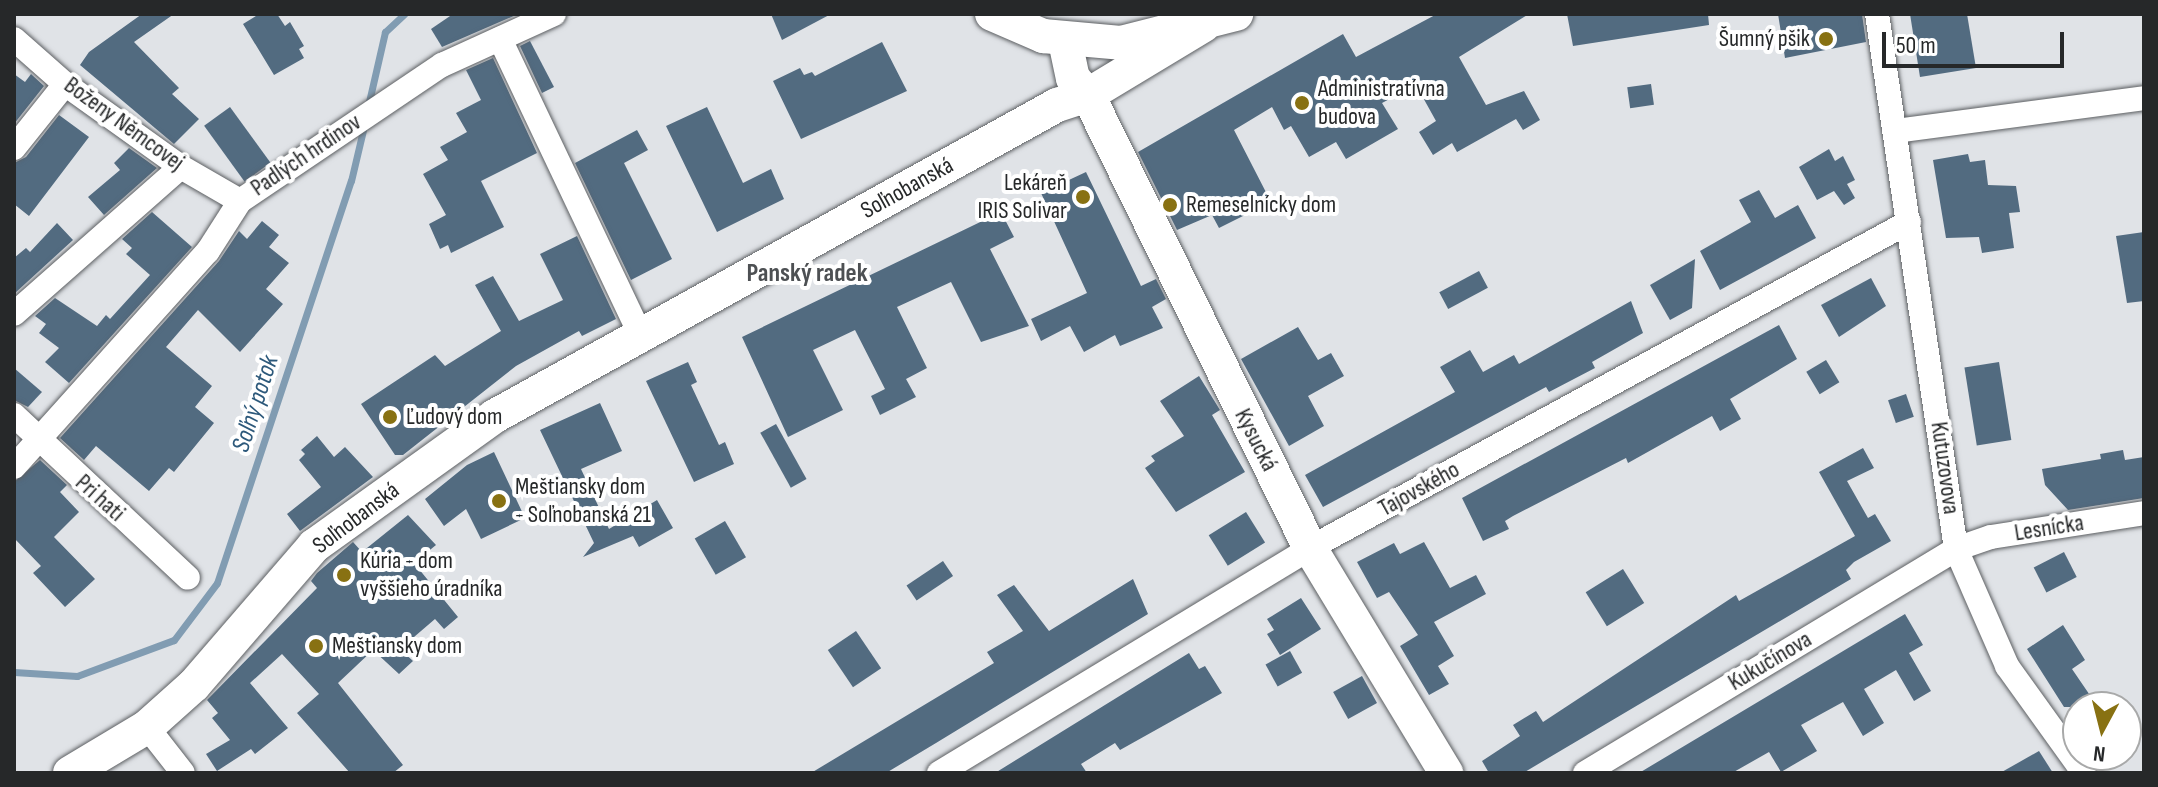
<!DOCTYPE html>
<meta charset="utf-8">
<style>
body{margin:0}
#map{position:relative;width:2158px;height:787px;overflow:hidden;background:#e0e3e7;font-family:"Sofia Sans Condensed",sans-serif}
div>[style]{position:absolute}
.stream>*{height:7px;margin:-3.5px;padding:0 3.5px;transform-origin:3.5px;border-radius:3.5px;background:#819cb2}
.building>*{inset:0;background:#526b80;transform-origin:0 0}
.roads{filter:drop-shadow(0 0 2px #5c5f62) drop-shadow(0 0 2px #5c5f62)}
.street>*{height:24px;margin:-12px;padding:0 12px;transform-origin:12px;border-radius:12px;background:#fff}
.secondary>*{height:34px;margin:-17px;padding:0 17px;transform-origin:17px;border-radius:17px;background:#fff}
.dots>*{width:22px;height:22px;translate:-50% -50%;box-sizing:border-box;border:4px solid #fff;border-radius:50%}
span{translate:-50% -50%;white-space:nowrap;text-align:center;line-height:1.15;-webkit-text-stroke:8px #fff;paint-order:stroke}
.poi-label{font-size:24px;color:#262829}
.right{translate:-100% -50%;text-align:right}
.left{translate:0 -50%;text-align:left}
.street-label{font-size:24px;color:#262829}
.neighbourhood-label{font-size:26px;color:#4d5053;font-weight:700}
.water-label{font-size:26px;color:#2d597b;font-style:italic}
.frame{position:absolute;inset:0;border:16px solid #262829;pointer-events:none}
.north{position:absolute;left:2062px;top:691px;width:80px;height:80px;box-sizing:border-box;background:#fff;border:2px solid #a8a9a9;border-radius:50%;rotate:187deg;font-size:22px;font-weight:700;line-height:32px;text-align:center;color:#262829}
.north::after{content:'';display:block;margin:auto;width:28px;height:36px;background:#887112;clip-path:polygon(50% 0,100% 100%,50% 72%,0 100%)}
.scale{position:absolute;left:1882px;top:32px;width:182px;height:36px;box-sizing:border-box;border:4px solid #262829;border-top:0;padding-left:10px;font-size:24px;line-height:28px;white-space:nowrap;color:#262829;-webkit-text-stroke:6px #fff;paint-order:stroke}
</style>
<div id="map">
<div class="stream">
<div style="left:368px;top:106px;width:76px;rotate:-77.1deg"></div>
<div style="left:385px;top:32px;width:26px;rotate:-43deg"></div>
<div style="left:14px;top:672px;width:63px;rotate:3.6deg"></div>
<div style="left:77px;top:676px;width:103px;rotate:-20.4deg"></div>
<div style="left:174px;top:640px;width:71px;rotate:-53deg"></div>
<div style="left:217px;top:583px;width:424px;rotate:-71.6deg"></div>
<div style="left:351px;top:181px;width:57px;rotate:-76.7deg"></div>
</div>
<div class="building">
<div style="clip-path:polygon(142px 14px,174px 14px,134px 42px,179px 88px,172px 94px,199px 119px,174px 144px,80px 65px,89px 52px)"></div>
<div style="clip-path:polygon(259px 14px,277px 14px,285px 26px,290px 22px,304px 46px,299px 49px,304px 58px,274px 75px,243px 24px)"></div>
<div style="clip-path:polygon(453px 14px,516px 14px,516px 15px,442px 47px,431px 29px)"></div>
<div style="clip-path:polygon(771px 14px,831px 14px,782px 40px)"></div>
<div style="clip-path:polygon(1437px 14px,1529px 14px,1459px 57px,1486px 105px,1524px 91px,1540px 120px,1523px 130px,1516px 119px,1457px 152px,1452px 143px,1433px 155px,1419px 132px,1436px 121px,1416px 85px,1382px 103px,1398px 129px,1346px 159px,1336px 142px,1309px 157px,1291px 126px,1284px 130px,1272px 107px,1234px 130px,1271px 202px,1219px 228px,1212px 215px,1177px 230px,1138px 152px,1343px 34px,1356px 57px)"></div>
<div style="clip-path:polygon(1567px 14px,1708px 14px,1709px 25px,1573px 46px)"></div>
<div style="clip-path:polygon(1778px 14px,1862px 14px,1866px 42px,1785px 58px)"></div>
<div style="clip-path:polygon(1910px 14px,1967px 14px,1976px 68px,1920px 77px)"></div>
<div style="clip-path:polygon(530px 41px,554px 87px,542px 93px,520px 46px)"></div>
<div style="clip-path:polygon(882px 42px,907px 91px,801px 139px,773px 81px,800px 68px,804px 75px,812px 72px,815px 76px)"></div>
<div style="clip-path:polygon(493px 58px,537px 153px,481px 181px,504px 227px,451px 253px,448px 245px,440px 249px,429px 224px,446px 215px,423px 174px,448px 160px,440px 147px,467px 132px,456px 113px,481px 100px,466px 70px)"></div>
<div style="clip-path:polygon(14px 74px,25px 82px,31px 74px,44px 86px,14px 124px)"></div>
<div style="left:1651px;top:84px;width:21px;height:24px;rotate:82deg"></div>
<div style="left:230px;top:107px;width:69px;height:32px;rotate:54deg"></div>
<div style="clip-path:polygon(707px 107px,743px 183px,771px 169px,784px 199px,717px 232px,666px 126px)"></div>
<div style="clip-path:polygon(59px 115px,89px 137px,29px 216px,14px 204px,14px 163px,26px 157px)"></div>
<div style="clip-path:polygon(637px 130px,648px 150px,624px 163px,672px 259px,631px 280px,575px 163px)"></div>
<div style="clip-path:polygon(129px 148px,157px 168px,104px 215px,88px 197px,120px 170px,114px 163px)"></div>
<div style="clip-path:polygon(1829px 149px,1835px 161px,1843px 156px,1855px 180px,1847px 184px,1855px 198px,1844px 205px,1834px 191px,1817px 200px,1799px 167px)"></div>
<div style="clip-path:polygon(1968px 154px,1970px 162px,1985px 160px,1988px 185px,2016px 186px,2020px 212px,2009px 213px,2014px 248px,1982px 253px,1979px 237px,1946px 238px,1933px 160px)"></div>
<div style="clip-path:polygon(1086px 172px,1141px 286px,1156px 279px,1166px 299px,1152px 307px,1163px 328px,1120px 346px,1115px 335px,1084px 352px,1070px 326px,1041px 341px,1031px 319px,1087px 293px,1041px 193px)"></div>
<div style="clip-path:polygon(1759px 190px,1775px 218px,1798px 205px,1816px 238px,1720px 290px,1700px 251px,1751px 222px,1739px 200px)"></div>
<div style="clip-path:polygon(152px 212px,192px 247px,69px 383px,45px 362px,59px 348px,39px 333px,46px 324px,35px 316px,55px 298px,97px 326px,106px 315px,110px 319px,150px 275px,126px 254px,132px 248px,122px 239px)"></div>
<div style="clip-path:polygon(1001px 212px,1014px 237px,990px 249px,1029px 326px,981px 342px,951px 282px,897px 307px,927px 368px,906px 379px,916px 397px,880px 415px,871px 396px,885px 389px,855px 330px,813px 350px,843px 410px,788px 437px,742px 337px)"></div>
<div style="clip-path:polygon(262px 221px,279px 235px,269px 247px,289px 263px,266px 289px,283px 304px,240px 352px,198px 310px,166px 347px,212px 386px,195px 407px,214px 423px,174px 472px,169px 468px,149px 491px,96px 446px,84px 460px,60px 438px,219px 261px,239px 231px,247px 239px)"></div>
<div style="clip-path:polygon(57px 223px,73px 240px,14px 294px,14px 258px,26px 248px,30px 252px)"></div>
<div style="clip-path:polygon(2144px 232px,2144px 301px,2127px 303px,2116px 236px)"></div>
<div style="clip-path:polygon(577px 236px,616px 319px,582px 336px,579px 331px,516px 366px,403px 455px,395px 455px,361px 404px,435px 355px,445px 366px,501px 331px,475px 285px,493px 276px,519px 321px,563px 300px,540px 254px)"></div>
<div style="clip-path:polygon(1695px 259px,1692px 308px,1670px 320px,1650px 285px)"></div>
<div style="left:1479px;top:271px;width:19px;height:45px;rotate:62deg"></div>
<div style="clip-path:polygon(1871px 278px,1886px 306px,1839px 337px,1821px 305px)"></div>
<div style="clip-path:polygon(1631px 301px,1643px 333px,1592px 362px,1595px 368px,1549px 392px,1546px 387px,1323px 507px,1305px 475px,1455px 392px,1440px 367px,1470px 350px,1483px 372px,1514px 355px,1519px 364px)"></div>
<div style="clip-path:polygon(1779px 325px,1797px 359px,1730px 399px,1741px 419px,1720px 431px,1712px 416px,1628px 463px,1626px 458px,1513px 516px,1505px 521px,1509px 529px,1483px 541px,1462px 498px)"></div>
<div style="clip-path:polygon(1298px 327px,1318px 360px,1331px 353px,1344px 376px,1308px 396px,1324px 426px,1289px 446px,1241px 359px)"></div>
<div style="left:1826px;top:360px;width:26px;height:23px;rotate:59deg"></div>
<div style="clip-path:polygon(688px 362px,697px 382px,691px 385px,719px 445px,725px 442px,734px 464px,694px 482px,646px 381px)"></div>
<div style="left:1999px;top:362px;width:79px;height:35px;rotate:81deg"></div>
<div style="clip-path:polygon(14px 368px,42px 392px,28px 407px,14px 400px)"></div>
<div style="clip-path:polygon(1199px 376px,1220px 410px,1212px 415px,1245px 472px,1176px 512px,1145px 468px,1155px 461px,1151px 456px,1184px 436px,1160px 401px)"></div>
<div style="left:1906px;top:394px;width:24px;height:19px;rotate:71deg"></div>
<div style="clip-path:polygon(600px 403px,622px 451px,581px 469px,609px 529px,657px 500px,673px 528px,639px 547px,633px 536px,583px 557px,594px 543px,540px 430px)"></div>
<div style="left:776px;top:424px;width:63px;height:18px;rotate:61deg"></div>
<div style="clip-path:polygon(317px 436px,334px 457px,345px 447px,373px 477px,300px 531px,287px 514px,321px 487px,299px 460px,305px 454px,301px 450px)"></div>
<div style="clip-path:polygon(1863px 448px,1874px 468px,1847px 481px,1868px 518px,1875px 514px,1891px 541px,1854px 562px,1846px 570px,1851px 579px,1523px 773px,1489px 773px,1482px 761px,1520px 736px,1513px 725px,1536px 711px,1543px 722px,1736px 595px,1739px 601px,1855px 536px,1819px 472px)"></div>
<div style="clip-path:polygon(2123px 450px,2125px 460px,2144px 457px,2144px 498px,2068px 510px,2045px 485px,2042px 469px,2101px 459px,2100px 454px)"></div>
<div style="clip-path:polygon(494px 452px,525px 518px,481px 539px,466px 509px,444px 526px,425px 499px,467px 465px)"></div>
<div style="clip-path:polygon(40px 460px,67px 485px,60px 492px,79px 512px,54px 537px,95px 579px,65px 607px,33px 573px,41px 566px,14px 538px,14px 482px)"></div>
<div style="left:1246px;top:512px;width:36px;height:44px;rotate:58deg"></div>
<div style="clip-path:polygon(408px 515px,436px 545px,414px 563px,458px 617px,444px 629px,435px 619px,400px 649px,413px 661px,399px 674px,373px 650px,338px 683px,403px 765px,393px 773px,350px 773px,297px 713px,319px 694px,282px 654px,250px 683px,288px 728px,255px 754px,251px 749px,217px 771px,206px 754px,230px 740px,212px 718px,218px 713px,207px 700px,317px 588px,311px 581px,317px 573px,353px 542px,362px 552px)"></div>
<div style="left:725px;top:521px;width:42px;height:35px;rotate:60deg"></div>
<div style="clip-path:polygon(1424px 542px,1450px 588px,1476px 575px,1486px 594px,1434px 622px,1454px 656px,1438px 666px,1449px 684px,1429px 695px,1400px 646px,1418px 635px,1389px 592px,1377px 598px,1357px 562px,1394px 543px,1400px 554px)"></div>
<div style="left:2064px;top:552px;width:28px;height:34px;rotate:63deg"></div>
<div style="left:943px;top:561px;width:18px;height:44px;rotate:56deg"></div>
<div style="left:1623px;top:569px;width:40px;height:44px;rotate:58deg"></div>
<div style="clip-path:polygon(1133px 579px,1148px 614px,936px 743px,886px 773px,811px 773px,994px 663px,987px 652px,1023px 631px,997px 595px,1014px 585px,1049px 631px)"></div>
<div style="clip-path:polygon(1301px 598px,1321px 629px,1280px 655px,1267px 634px,1274px 630px,1267px 619px)"></div>
<div style="clip-path:polygon(1905px 614px,1923px 645px,1909px 653px,1931px 691px,1914px 701px,1896px 670px,1864px 689px,1884px 723px,1863px 736px,1843px 702px,1801px 725px,1817px 751px,1781px 772px,1769px 752px,1732px 773px,1639px 773px)"></div>
<div style="clip-path:polygon(2063px 625px,2085px 660px,2072px 669px,2098px 707px,2064px 707px,2027px 649px)"></div>
<div style="left:856px;top:631px;width:45px;height:34px;rotate:56deg"></div>
<div style="left:1290px;top:651px;width:25px;height:28px;rotate:61deg"></div>
<div style="clip-path:polygon(1189px 653px,1199px 669px,1205px 666px,1222px 693px,1120px 750px,1115px 743px,1081px 764px,1087px 773px,995px 773px)"></div>
<div style="left:1362px;top:676px;width:31px;height:33px;rotate:61deg"></div>
<div style="clip-path:polygon(2039px 751px,2053px 773px,2000px 773px)"></div>
</div>
<div class="roads">
<div class="street">
<div style="left:1877px;top:14px;width:541px;rotate:81.6deg"></div>
<div style="left:1956px;top:549px;width:128px;rotate:66.4deg"></div>
<div style="left:2007px;top:666px;width:132px;rotate:54.3deg"></div>
<div style="left:14px;top:39px;width:68px;rotate:41.4deg"></div>
<div style="left:65px;top:84px;width:143px;rotate:35.6deg"></div>
<div style="left:181px;top:167px;width:68px;rotate:30deg"></div>
<div style="left:500px;top:39px;width:329px;rotate:64.6deg"></div>
<div style="left:1895px;top:131px;width:251px;rotate:-7.5deg"></div>
<div style="left:14px;top:148px;width:82px;rotate:-51.4deg"></div>
<div style="left:14px;top:314px;width:222px;rotate:-41.4deg"></div>
<div style="left:14px;top:415px;width:238px;rotate:43.1deg"></div>
<div style="left:14px;top:467px;width:290px;rotate:-48.1deg"></div>
<div style="left:208px;top:251px;width:59px;rotate:-57.4deg"></div>
<div style="left:240px;top:201px;width:244px;rotate:-34deg"></div>
<div style="left:442px;top:65px;width:123px;rotate:-24.5deg"></div>
<div style="left:147px;top:727px;width:58px;rotate:52deg"></div>
<div style="left:939px;top:773px;width:434px;rotate:-31.2deg"></div>
<div style="left:1310px;top:548px;width:682px;rotate:-28.56deg"></div>
<div style="left:1585px;top:773px;width:433px;rotate:-31.1deg"></div>
<div style="left:1956px;top:549px;width:37px;rotate:-19deg"></div>
<div style="left:1991px;top:537px;width:155px;rotate:-8.9deg"></div>
</div>
<div class="secondary">
<div style="left:992px;top:14px;width:56px;rotate:23.3deg"></div>
<div style="left:1043px;top:36px;width:78px;rotate:5.1deg"></div>
<div style="left:1121px;top:43px;width:119px;rotate:-14.2deg"></div>
<div style="left:1065px;top:41px;width:38px;rotate:78deg"></div>
<div style="left:1073px;top:78px;width:23px;rotate:49deg"></div>
<div style="left:1088px;top:95px;width:504px;rotate:63.89deg"></div>
<div style="left:1310px;top:548px;width:263px;rotate:58.8deg"></div>
<div style="left:70px;top:773px;width:90px;rotate:-30.9deg"></div>
<div style="left:147px;top:727px;width:63px;rotate:-41.8deg"></div>
<div style="left:194px;top:685px;width:184px;rotate:-49.2deg"></div>
<div style="left:314px;top:546px;width:223px;rotate:-35.7deg"></div>
<div style="left:495px;top:416px;width:642px;rotate:-28.96deg"></div>
<div style="left:1057px;top:105px;width:33px;rotate:-18deg"></div>
<div style="left:1088px;top:95px;width:135px;rotate:-31.1deg"></div>
</div>
</div>
<div class="dots">
<div style="left:1826px;top:39px;background:#887112"></div>
<div style="left:1302px;top:103px;background:#887112"></div>
<div style="left:1083px;top:197px;background:#887112"></div>
<div style="left:1170px;top:205px;background:#887112"></div>
<div style="left:390px;top:417px;background:#887112"></div>
<div style="left:499px;top:501px;background:#887112"></div>
<div style="left:344px;top:575px;background:#887112"></div>
<div style="left:316px;top:646px;background:#887112"></div>
</div>
<div class="poi-label">
<span class="right" style="left:1810px;top:39px">Šumný pšik</span>
<span class="left" style="left:1318px;top:103px">Administratívna<br>budova</span>
<span class="right" style="left:1067px;top:197px">Lekáreň<br>IRIS Solivar</span>
<span class="left" style="left:1186px;top:205px">Remeselnícky dom</span>
<span class="left" style="left:406px;top:417px">Ľudový dom</span>
<span class="left" style="left:515px;top:501px">Meštiansky dom<br>- Soľnobanská 21</span>
<span class="left" style="left:360px;top:575px">Kúria - dom<br>vyššieho úradníka</span>
<span class="left" style="left:332px;top:646px">Meštiansky dom</span>
</div>
<div class="street-label">
<span style="left:124px;top:124px;rotate:36deg">Boženy Němcovej</span>
<span style="left:306px;top:155px;rotate:-34deg">Padlých hrdinov</span>
<span style="left:907px;top:188px;rotate:-29deg">Soľnobanská</span>
<span style="left:1256px;top:440px;rotate:63deg">Kysucká</span>
<span style="left:1945px;top:468px;rotate:82deg">Kutuzovova</span>
<span style="left:1419px;top:489px;rotate:-29deg">Tajovského</span>
<span style="left:100px;top:498px;rotate:42deg">Pri hati</span>
<span style="left:356px;top:518px;rotate:-37deg">Soľnobanská</span>
<span style="left:2049px;top:528px;rotate:-9deg">Lesnícka</span>
<span style="left:1770px;top:661px;rotate:-31deg">Kukučínova</span>
</div>
<div class="neighbourhood-label">
<span style="left:807px;top:274px">Panský radek</span>
</div>
<div class="water-label">
<span style="left:256px;top:404px;rotate:-72deg">Soľný potok</span>
</div>
<div class="frame"></div>
<div class="north">N</div>
<div class="scale">50 m</div>
</div>
